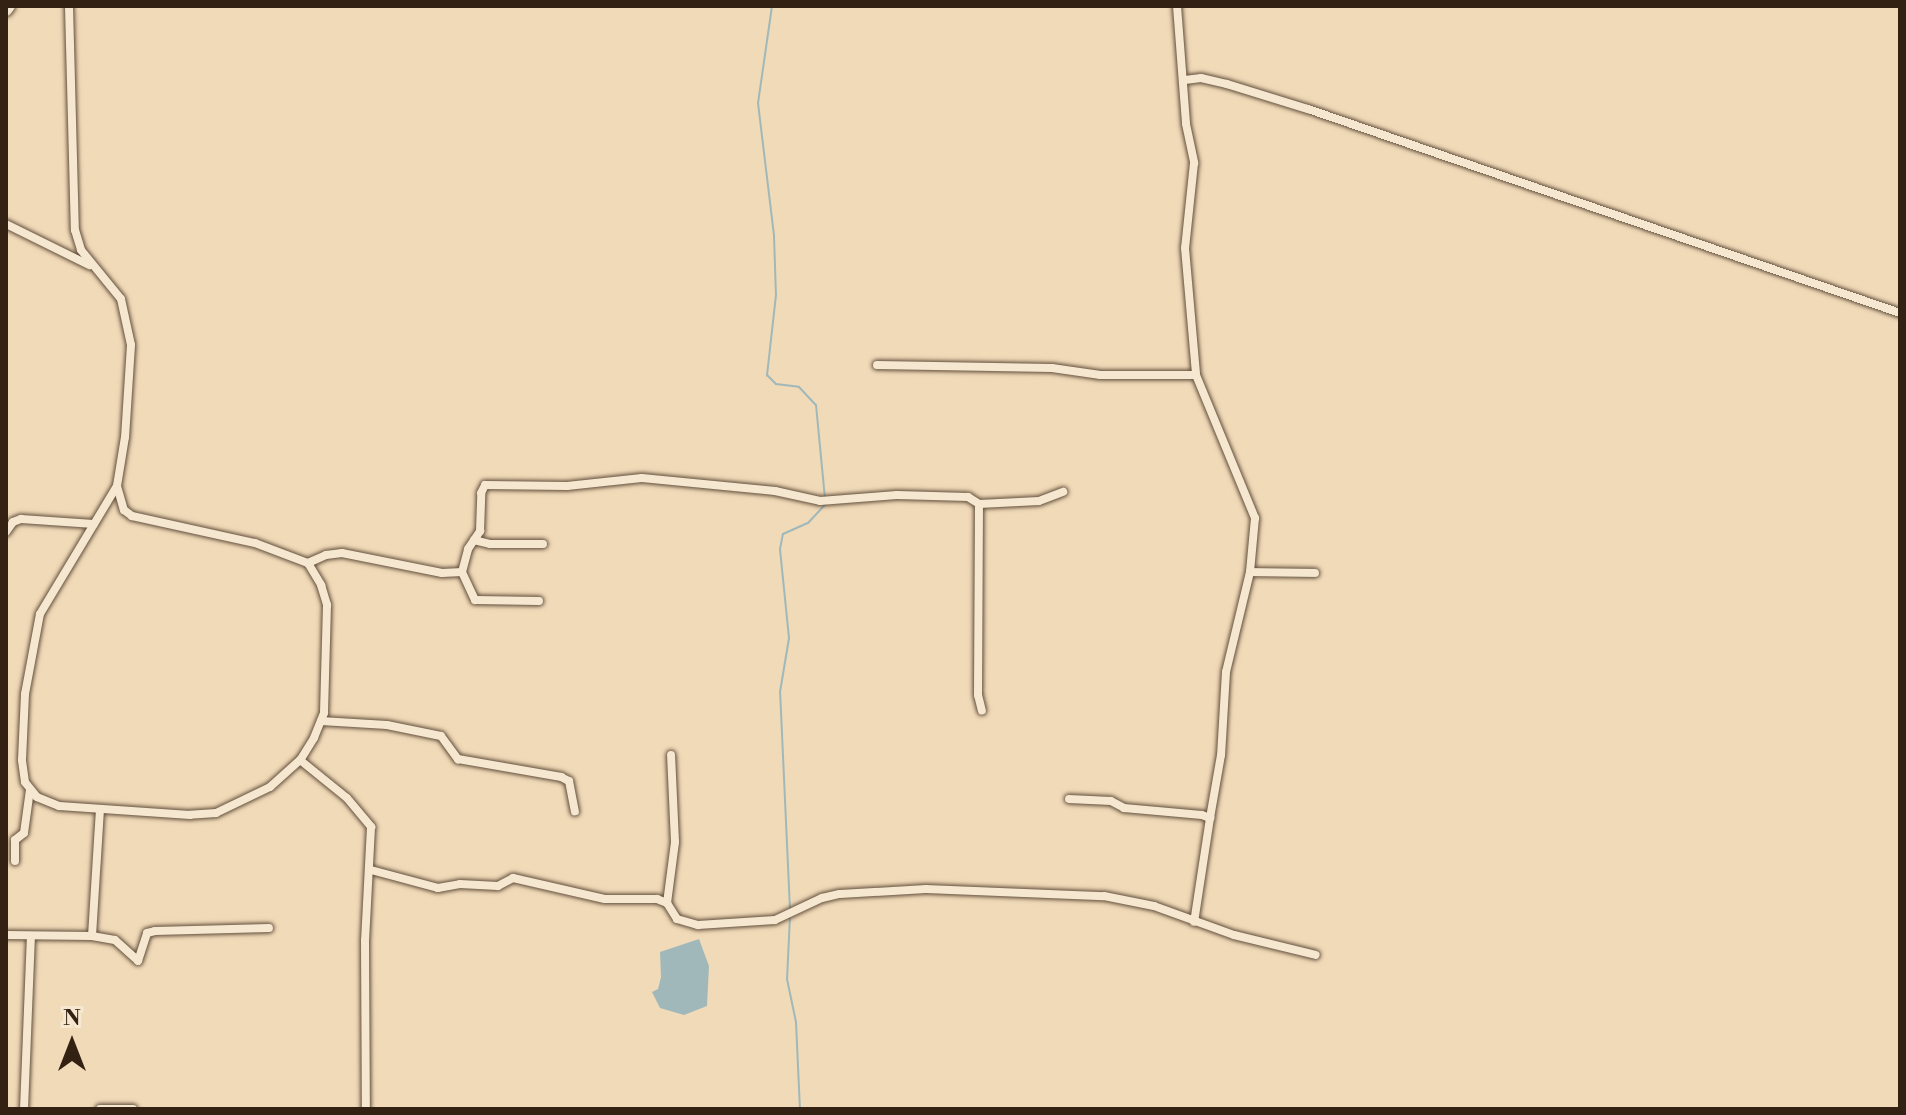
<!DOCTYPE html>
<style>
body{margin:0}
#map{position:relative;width:1906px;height:1115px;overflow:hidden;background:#f1dab8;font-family:"Libre Bodoni",serif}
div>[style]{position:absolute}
.water>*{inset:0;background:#a0b8ba}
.stream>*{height:2px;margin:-1px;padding:0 1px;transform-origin:1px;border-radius:1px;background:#a0b8ba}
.roads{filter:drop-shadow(0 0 2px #624f3c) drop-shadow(0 0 2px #624f3c)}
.street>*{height:8px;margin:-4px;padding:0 4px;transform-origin:4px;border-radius:4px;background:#f6e7d1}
.secondary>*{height:12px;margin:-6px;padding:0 6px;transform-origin:6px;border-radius:6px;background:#f6e7d1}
span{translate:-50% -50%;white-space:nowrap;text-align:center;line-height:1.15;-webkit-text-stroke:8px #f6e7d1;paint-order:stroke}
.frame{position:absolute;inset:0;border:8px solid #332113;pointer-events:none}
.north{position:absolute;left:32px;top:1003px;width:80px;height:80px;-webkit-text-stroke:6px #f6e7d1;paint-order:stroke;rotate:0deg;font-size:22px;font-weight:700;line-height:32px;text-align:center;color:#332113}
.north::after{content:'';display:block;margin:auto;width:28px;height:36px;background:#332113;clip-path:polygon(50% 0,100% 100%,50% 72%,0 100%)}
</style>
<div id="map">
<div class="water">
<div style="clip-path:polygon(699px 939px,709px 966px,707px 1006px,684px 1015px,660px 1008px,652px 992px,658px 989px,661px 977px,660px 952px)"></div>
</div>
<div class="stream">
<div style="left:772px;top:6px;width:98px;rotate:98.2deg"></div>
<div style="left:758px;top:103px;width:134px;rotate:83.1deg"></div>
<div style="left:774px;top:236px;width:59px;rotate:88.1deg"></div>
<div style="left:776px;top:295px;width:81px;rotate:96.4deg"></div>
<div style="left:767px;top:375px;width:13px;rotate:45deg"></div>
<div style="left:776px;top:384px;width:23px;rotate:7deg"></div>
<div style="left:799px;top:387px;width:25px;rotate:47deg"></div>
<div style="left:816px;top:405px;width:93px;rotate:84.5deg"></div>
<div style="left:790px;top:910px;width:218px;rotate:-92.6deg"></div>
<div style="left:780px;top:692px;width:55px;rotate:-80.5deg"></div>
<div style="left:789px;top:638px;width:89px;rotate:-95.8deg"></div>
<div style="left:780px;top:549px;width:15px;rotate:-79deg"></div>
<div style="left:783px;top:534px;width:27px;rotate:-24deg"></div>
<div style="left:808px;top:523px;width:25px;rotate:-47deg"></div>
<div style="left:790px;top:916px;width:63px;rotate:92.7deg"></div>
<div style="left:787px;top:979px;width:44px;rotate:78.2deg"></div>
<div style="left:796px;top:1022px;width:87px;rotate:87.4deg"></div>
</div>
<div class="roads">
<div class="street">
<div style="left:69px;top:6px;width:224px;rotate:88.5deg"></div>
<div style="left:75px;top:230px;width:21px;rotate:73deg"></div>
<div style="left:81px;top:250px;width:63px;rotate:50.8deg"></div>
<div style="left:121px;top:299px;width:47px;rotate:77.7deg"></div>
<div style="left:131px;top:345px;width:92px;rotate:93.7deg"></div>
<div style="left:125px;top:437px;width:50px;rotate:99.3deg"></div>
<div style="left:117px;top:486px;width:25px;rotate:74deg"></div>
<div style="left:124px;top:510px;width:10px;rotate:37deg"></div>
<div style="left:132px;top:516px;width:126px;rotate:12.4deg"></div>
<div style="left:255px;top:543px;width:57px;rotate:20.7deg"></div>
<div style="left:308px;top:563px;width:26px;rotate:59deg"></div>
<div style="left:321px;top:585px;width:21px;rotate:73deg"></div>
<div style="left:327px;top:605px;width:108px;rotate:91.6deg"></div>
<div style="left:324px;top:713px;width:27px;rotate:112deg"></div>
<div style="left:314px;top:738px;width:26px;rotate:122deg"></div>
<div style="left:300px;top:760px;width:40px;rotate:138deg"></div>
<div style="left:270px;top:787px;width:60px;rotate:154.3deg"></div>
<div style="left:216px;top:813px;width:26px;rotate:176deg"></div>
<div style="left:190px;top:815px;width:131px;rotate:-176.1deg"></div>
<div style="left:59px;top:806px;width:24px;rotate:-158deg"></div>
<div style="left:37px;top:797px;width:19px;rotate:-129deg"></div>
<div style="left:25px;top:782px;width:22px;rotate:-98deg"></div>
<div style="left:22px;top:760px;width:66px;rotate:-87.4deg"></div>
<div style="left:25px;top:694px;width:81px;rotate:-79.4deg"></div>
<div style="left:40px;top:614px;width:149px;rotate:-59deg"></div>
<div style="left:1177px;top:6px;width:118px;rotate:85.6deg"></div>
<div style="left:1186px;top:124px;width:40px;rotate:78deg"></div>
<div style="left:1194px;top:163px;width:85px;rotate:96deg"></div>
<div style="left:1185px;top:248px;width:127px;rotate:85deg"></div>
<div style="left:1196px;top:375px;width:155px;rotate:67.6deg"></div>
<div style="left:1255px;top:518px;width:54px;rotate:95.3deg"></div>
<div style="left:1250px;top:572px;width:103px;rotate:103.5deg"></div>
<div style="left:1226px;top:672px;width:83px;rotate:93.4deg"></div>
<div style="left:1221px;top:755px;width:64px;rotate:99.9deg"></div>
<div style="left:1185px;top:80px;width:16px;rotate:-7deg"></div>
<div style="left:1201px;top:78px;width:27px;rotate:13deg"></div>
<div style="left:1227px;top:84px;width:85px;rotate:17.2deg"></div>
<div style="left:1308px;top:109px;width:626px;rotate:19.01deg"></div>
<div style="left:6px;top:224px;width:93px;rotate:26.3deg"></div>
<div style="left:877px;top:365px;width:175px;rotate:1deg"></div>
<div style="left:1052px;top:368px;width:49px;rotate:8.3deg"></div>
<div style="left:1100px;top:375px;width:96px"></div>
<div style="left:979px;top:504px;width:60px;rotate:-2.9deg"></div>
<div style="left:1039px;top:501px;width:26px;rotate:-21deg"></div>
<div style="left:6px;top:532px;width:12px;rotate:-55deg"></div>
<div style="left:13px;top:522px;width:9px;rotate:-21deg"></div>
<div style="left:21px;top:519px;width:73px;rotate:3.9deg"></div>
<div style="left:474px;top:540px;width:16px;rotate:14deg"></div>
<div style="left:490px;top:544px;width:53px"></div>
<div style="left:308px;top:563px;width:20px;rotate:-24deg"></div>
<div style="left:326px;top:555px;width:16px;rotate:-7deg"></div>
<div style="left:342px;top:553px;width:102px;rotate:11.3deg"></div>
<div style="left:442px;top:573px;width:20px;rotate:-3deg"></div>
<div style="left:1250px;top:572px;width:65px;rotate:0.9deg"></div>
<div style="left:539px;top:601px;width:64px;rotate:-179.1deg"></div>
<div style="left:475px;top:600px;width:31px;rotate:-115deg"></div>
<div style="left:462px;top:572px;width:24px;rotate:-75deg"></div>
<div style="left:468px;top:549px;width:22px;rotate:-56deg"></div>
<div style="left:480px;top:531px;width:38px;rotate:-88deg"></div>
<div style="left:481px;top:493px;width:9px;rotate:-63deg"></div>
<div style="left:485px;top:485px;width:82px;rotate:0.7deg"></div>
<div style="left:567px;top:486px;width:75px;rotate:-6.1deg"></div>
<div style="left:642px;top:478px;width:134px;rotate:5.6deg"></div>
<div style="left:775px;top:491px;width:46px;rotate:12.5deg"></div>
<div style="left:820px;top:501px;width:77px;rotate:-4.5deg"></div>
<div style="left:897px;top:495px;width:71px;rotate:1.6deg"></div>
<div style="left:968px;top:497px;width:13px;rotate:32deg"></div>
<div style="left:979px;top:504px;width:191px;rotate:90.3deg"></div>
<div style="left:978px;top:695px;width:16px;rotate:76deg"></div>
<div style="left:321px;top:721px;width:66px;rotate:3.5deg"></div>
<div style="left:387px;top:725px;width:55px;rotate:11.5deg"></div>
<div style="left:441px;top:736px;width:29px;rotate:54deg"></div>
<div style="left:458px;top:759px;width:105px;rotate:9.9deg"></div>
<div style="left:561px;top:777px;width:9px;rotate:27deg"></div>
<div style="left:569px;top:781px;width:31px;rotate:79deg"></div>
<div style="left:300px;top:760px;width:60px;rotate:39deg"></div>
<div style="left:347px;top:798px;width:38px;rotate:50deg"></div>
<div style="left:371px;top:827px;width:113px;rotate:93deg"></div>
<div style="left:365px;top:940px;width:169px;rotate:89.7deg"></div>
<div style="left:1069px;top:799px;width:42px;rotate:2.7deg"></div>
<div style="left:1111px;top:801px;width:15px;rotate:28deg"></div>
<div style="left:1124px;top:808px;width:78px;rotate:5.1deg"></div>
<div style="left:1202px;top:815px;width:9px;rotate:21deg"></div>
<div style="left:1210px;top:818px;width:105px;rotate:98.7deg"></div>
<div style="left:15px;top:861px;width:21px;rotate:-90deg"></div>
<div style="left:15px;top:840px;width:11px;rotate:-38deg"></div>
<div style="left:24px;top:833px;width:43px;rotate:-82.1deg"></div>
<div style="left:371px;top:870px;width:69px;rotate:15deg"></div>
<div style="left:438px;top:888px;width:22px;rotate:-10deg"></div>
<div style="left:460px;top:884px;width:38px;rotate:3deg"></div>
<div style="left:498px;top:886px;width:17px;rotate:-28deg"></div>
<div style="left:513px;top:878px;width:94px;rotate:12.9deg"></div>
<div style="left:605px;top:899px;width:52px"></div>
<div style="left:657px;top:899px;width:11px;rotate:22deg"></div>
<div style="left:667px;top:903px;width:19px;rotate:58deg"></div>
<div style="left:677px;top:919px;width:22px;rotate:16deg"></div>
<div style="left:698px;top:925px;width:77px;rotate:-3.7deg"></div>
<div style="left:775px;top:920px;width:52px;rotate:-25.1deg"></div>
<div style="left:822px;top:898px;width:18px;rotate:-13deg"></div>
<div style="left:840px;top:894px;width:86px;rotate:-3.3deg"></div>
<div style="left:926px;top:889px;width:178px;rotate:2.3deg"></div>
<div style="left:1104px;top:896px;width:51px;rotate:11.3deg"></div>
<div style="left:1154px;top:906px;width:85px;rotate:19.9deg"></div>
<div style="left:1234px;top:935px;width:84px;rotate:13.7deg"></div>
<div style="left:667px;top:903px;width:62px;rotate:-82.5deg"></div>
<div style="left:675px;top:842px;width:87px;rotate:-92.6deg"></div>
<div style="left:6px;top:935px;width:86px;rotate:0.7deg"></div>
<div style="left:92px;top:936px;width:23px;rotate:10deg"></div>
<div style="left:115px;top:940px;width:31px;rotate:42deg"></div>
<div style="left:138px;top:961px;width:29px;rotate:-72deg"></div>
<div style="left:147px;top:933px;width:8px;rotate:-14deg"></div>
<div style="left:155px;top:931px;width:114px;rotate:-1.5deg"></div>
<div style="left:92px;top:936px;width:127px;rotate:-86.4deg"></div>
<div style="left:24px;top:1109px;width:173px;rotate:-87.7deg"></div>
<div style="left:100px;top:1109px;width:33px"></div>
</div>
<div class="secondary">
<div style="left:6px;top:10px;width:5px;rotate:-53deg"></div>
</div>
</div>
<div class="frame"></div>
<div class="north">N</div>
</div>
